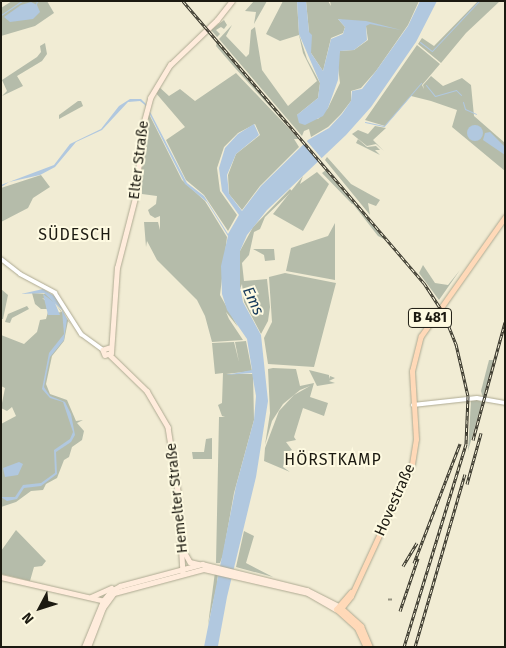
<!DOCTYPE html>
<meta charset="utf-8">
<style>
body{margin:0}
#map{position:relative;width:506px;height:648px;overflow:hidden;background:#f1ecd4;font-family:"Fira Sans",sans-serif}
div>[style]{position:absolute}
.green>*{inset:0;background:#b5bcaa}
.water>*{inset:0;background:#b1c8df}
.round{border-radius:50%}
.pier>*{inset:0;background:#f1ecd4;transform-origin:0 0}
.stream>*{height:1px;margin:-0.5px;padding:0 0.5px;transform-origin:0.5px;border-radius:0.5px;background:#b1c8df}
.roads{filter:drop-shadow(0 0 1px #aeaa92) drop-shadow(0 0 1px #aeaa92)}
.tertiary>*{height:4px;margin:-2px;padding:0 2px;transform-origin:2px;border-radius:2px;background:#fff}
.secondary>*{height:4.5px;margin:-2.25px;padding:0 2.25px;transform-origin:2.25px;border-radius:2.25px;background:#ffecdc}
.primary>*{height:5px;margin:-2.5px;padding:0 2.5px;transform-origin:2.5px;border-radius:2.5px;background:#ffd9b8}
.rail>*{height:3px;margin-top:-1.5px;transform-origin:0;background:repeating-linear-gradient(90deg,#fefae1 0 4px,#363429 0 8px);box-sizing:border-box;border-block:1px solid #363429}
span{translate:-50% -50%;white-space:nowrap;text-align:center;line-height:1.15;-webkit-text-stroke:4px #fefae1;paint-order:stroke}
.shield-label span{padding:1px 4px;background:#fefae1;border:1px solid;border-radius:4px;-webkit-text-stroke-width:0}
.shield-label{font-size:14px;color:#1c1a11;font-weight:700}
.street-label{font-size:15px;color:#1c1a11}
.neighbourhood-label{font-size:16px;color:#1c1a11;letter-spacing:1px}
.water-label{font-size:16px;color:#163a5b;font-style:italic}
.frame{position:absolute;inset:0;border:2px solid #1c1a11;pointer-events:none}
.north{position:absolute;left:15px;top:583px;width:50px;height:50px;-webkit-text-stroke:4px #fefae1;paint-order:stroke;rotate:230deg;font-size:14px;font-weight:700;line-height:20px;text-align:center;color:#1c1a11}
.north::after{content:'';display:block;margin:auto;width:18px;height:22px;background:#1c1a11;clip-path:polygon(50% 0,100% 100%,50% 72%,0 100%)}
</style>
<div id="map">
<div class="green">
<div style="clip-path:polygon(12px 1px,47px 1px,54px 13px,35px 26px,1px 36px,1px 8px)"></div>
<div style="clip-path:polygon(254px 1px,267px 1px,254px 24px,256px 12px,245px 11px)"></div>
<div style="clip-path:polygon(283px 1px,297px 1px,299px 34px,307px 59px,320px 83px,318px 98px,297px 115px,318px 119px,328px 108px,340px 83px,337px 59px,340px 51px,354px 50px,368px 40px,366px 26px,338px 19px,345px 27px,343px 33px,331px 38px,323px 71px,311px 53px,306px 1px,328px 1px,331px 6px,330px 1px,419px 1px,408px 25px,376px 71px,361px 88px,351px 91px,351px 101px,341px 114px,328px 127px,311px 137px,309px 129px,304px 131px,302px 136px,219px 39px,232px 25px,226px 36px,246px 57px,249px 54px,251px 30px,255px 27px,262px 70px,288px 106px,317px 81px,303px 53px,299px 35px,280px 41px,266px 34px)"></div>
<div style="clip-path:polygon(478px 1px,500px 1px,466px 33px,441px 63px,418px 44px,422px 38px,434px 46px)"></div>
<div style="clip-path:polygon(224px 20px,227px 25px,224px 29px,221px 27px,216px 30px,220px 34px,217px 37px,211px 30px)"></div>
<div style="clip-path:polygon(217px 42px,286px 123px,285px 123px,235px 68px,216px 46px)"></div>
<div style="clip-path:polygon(45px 43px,47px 54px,42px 61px,17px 76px,23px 86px,2px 96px,7px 91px,2px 80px,37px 57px,41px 52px,40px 46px)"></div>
<div style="clip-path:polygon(417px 45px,440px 64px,422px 85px,424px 89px,423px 85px,431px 76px,443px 86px,462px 78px,471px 85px,474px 116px,505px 143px,505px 171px,452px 127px,457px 110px,431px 101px,411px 96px,385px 126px,365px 120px)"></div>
<div style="clip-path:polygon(236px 73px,299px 139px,294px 139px,299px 147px,260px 186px,242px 210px,229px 194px,228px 175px,236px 154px,260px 135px,255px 124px,238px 133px,224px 147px,217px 168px,220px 191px,237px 215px,228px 231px,204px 195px,186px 180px,166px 140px,185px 127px,155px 92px,158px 86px,169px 96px,180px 89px,195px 101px)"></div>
<div style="clip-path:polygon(78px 101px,81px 101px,83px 106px,59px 119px,59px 115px)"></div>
<div style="clip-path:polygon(148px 112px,182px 180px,205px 201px,227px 237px,220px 295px,238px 327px,226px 312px,229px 319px,243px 340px,212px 342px,205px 316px,197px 300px,157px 260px,147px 241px,146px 247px,144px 222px,158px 222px,160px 230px,160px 216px,155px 218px,150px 215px,148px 210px,156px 204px,157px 196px,142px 194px,142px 183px,136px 206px)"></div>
<div style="clip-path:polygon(375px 126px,386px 128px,373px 140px,384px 151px,376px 144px,367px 146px,352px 134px,358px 130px,368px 134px)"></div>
<div style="clip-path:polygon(358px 139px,367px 147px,376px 146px,380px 150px,375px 150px,380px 155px,356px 143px)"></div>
<div style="clip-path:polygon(327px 157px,351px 184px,380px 200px,376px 206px,368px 203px,370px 215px,325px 160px)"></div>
<div style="clip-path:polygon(326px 170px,350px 201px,328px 172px,386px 240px,378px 236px,353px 204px,352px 204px,322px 173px)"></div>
<div style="clip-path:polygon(317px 172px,329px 184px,303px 231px,273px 214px,303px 176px,300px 184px)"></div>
<div style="clip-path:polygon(41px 175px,50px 187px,33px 198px,28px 208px,1px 222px,1px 188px)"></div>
<div style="clip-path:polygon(290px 189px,292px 191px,265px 217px,260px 229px,254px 232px,249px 255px,242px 263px,244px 281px,267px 279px,270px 307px,268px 321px,261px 334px,244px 302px,242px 284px,240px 289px,240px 251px,253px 227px)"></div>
<div style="clip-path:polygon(335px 223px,335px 280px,286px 271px,291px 248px,328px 236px)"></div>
<div style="clip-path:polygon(253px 249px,274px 249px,275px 260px,265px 261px,264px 255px)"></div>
<div style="clip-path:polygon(423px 265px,435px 283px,448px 285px,460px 270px,439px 300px,419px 273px)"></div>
<div style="clip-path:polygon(285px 273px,336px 283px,314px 367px,268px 364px,264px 338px,272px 322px,269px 277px)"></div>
<div style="clip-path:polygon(1px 289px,8px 295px,3px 319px,1px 319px)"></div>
<div style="clip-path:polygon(32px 293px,48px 294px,71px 324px,68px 321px,64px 341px,52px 356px,46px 384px,50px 394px,67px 400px,76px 421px,83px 420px,77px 423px,84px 431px,82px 440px,72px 447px,69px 457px,64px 460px,57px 478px,46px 484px,43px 490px,31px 491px,16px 502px,1px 507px,1px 424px,16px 416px,12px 407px,7px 411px,1px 408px,5px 388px,1px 386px,1px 335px,24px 344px,37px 332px,40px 320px,46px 319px,48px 312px,48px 315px,61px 312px,55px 303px,42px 298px,46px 301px,47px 309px,41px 309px,35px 304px)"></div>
<div style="clip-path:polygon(27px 306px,29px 309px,12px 318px,10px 323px,5px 322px,8px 314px)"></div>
<div style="clip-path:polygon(246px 341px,252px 371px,226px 374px,253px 374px,254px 420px,234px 493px,223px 555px,220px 563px,216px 563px,219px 417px,225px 417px,222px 416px,218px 405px,222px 403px,223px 373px,215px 374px,212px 343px,234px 342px,239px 362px,235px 342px)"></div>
<div style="clip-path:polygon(489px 360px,494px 360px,483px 398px,481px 391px)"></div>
<div style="clip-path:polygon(273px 368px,296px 369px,300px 386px,314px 383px,310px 397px,328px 403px,324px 416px,303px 408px,294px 437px,296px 440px,286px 442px,292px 450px,287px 452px,283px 467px,290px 472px,264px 461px,265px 448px,279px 411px,294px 395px,310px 386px,300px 390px,283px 404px,272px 421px,265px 445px,270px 413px,268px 369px)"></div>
<div style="clip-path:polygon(309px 370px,329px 375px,329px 379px,330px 376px,335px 378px,329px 381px,335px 383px,317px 386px)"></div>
<div style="clip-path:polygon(477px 400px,482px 402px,468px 451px,471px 401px)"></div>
<div style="clip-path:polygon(212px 438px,212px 459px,193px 459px,192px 452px,204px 452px,206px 439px)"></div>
<div style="clip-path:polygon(16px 530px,46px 561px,42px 566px,34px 567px,30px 581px,1px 574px,1px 551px)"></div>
<div style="clip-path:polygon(244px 531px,254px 536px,246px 563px,273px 577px,236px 567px)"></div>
<div style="clip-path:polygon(215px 572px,218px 572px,217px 585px,208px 625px)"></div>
</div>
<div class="water">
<div style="clip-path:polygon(297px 1px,306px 1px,309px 32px,312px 35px,311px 53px,323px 71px,331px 39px,343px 34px,345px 27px,338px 19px,366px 21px,401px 30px,370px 24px,366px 26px,367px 40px,354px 50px,340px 51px,338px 80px,328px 108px,323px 116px,305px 125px,299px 123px,297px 115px,318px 98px,320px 83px,299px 34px)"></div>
<div style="clip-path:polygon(420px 1px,437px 1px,416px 42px,371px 107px,346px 135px,267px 210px,247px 235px,240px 251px,240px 286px,243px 302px,261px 335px,268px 401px,256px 477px,227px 597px,218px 646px,204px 647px,236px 486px,254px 420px,256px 396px,252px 373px,226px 375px,252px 370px,247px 339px,227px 310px,222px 294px,221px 266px,228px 236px,207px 202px,185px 184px,145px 105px,140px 101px,128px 102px,102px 130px,76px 142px,55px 167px,40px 175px,9px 182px,1px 187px,1px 185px,54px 165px,70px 144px,101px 129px,119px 106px,130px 99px,141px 99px,146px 104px,187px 183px,204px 196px,228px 234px,239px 215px,222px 191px,219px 168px,225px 148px,238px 134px,254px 124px,259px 135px,236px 154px,227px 175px,229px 194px,242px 211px,261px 186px,308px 140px,329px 128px,342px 114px,351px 101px,352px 91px,362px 89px,376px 71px,408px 26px)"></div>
<div style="clip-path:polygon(31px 2px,37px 5px,40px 12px,33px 19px,10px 22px,4px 17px,21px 5px)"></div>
<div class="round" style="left:467px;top:125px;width:16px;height:16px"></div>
<div style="clip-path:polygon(490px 132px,504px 146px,505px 155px,483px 140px,485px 133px)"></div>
<div style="clip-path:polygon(43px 289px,56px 297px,67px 319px,64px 340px,50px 357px,44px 387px,50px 396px,65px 402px,71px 414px,75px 435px,71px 442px,56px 452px,57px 474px,41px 486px,24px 488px,17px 499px,7px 501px,1px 497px,15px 497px,23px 485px,41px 483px,55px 473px,54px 450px,70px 439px,73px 432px,63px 402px,50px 398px,42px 389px,49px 353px,64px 334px,62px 310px,44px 293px,21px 294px)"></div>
<div style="clip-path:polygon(43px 294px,55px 303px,60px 315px,48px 315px)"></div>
<div style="clip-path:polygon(19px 462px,23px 464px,18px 475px,5px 477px,3px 468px)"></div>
</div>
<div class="pier">
<div style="left:305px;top:139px;width:28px;height:4px;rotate:49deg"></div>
</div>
<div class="stream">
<div style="left:36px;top:4px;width:3px;rotate:-72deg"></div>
<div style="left:1px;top:15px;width:25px;rotate:-34deg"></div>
<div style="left:420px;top:42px;width:15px;rotate:37deg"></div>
<div style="left:432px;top:51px;width:69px;rotate:-46.8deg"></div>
<div style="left:426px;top:85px;width:14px;rotate:51deg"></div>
<div style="left:435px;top:96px;width:22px;rotate:-16deg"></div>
<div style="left:456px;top:90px;width:7px;rotate:45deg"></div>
<div style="left:463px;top:102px;width:7px;rotate:74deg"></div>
<div style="left:465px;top:109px;width:12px;rotate:24deg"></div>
<div style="left:365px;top:122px;width:19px;rotate:12deg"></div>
<div style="left:384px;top:126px;width:57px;rotate:-49.3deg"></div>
</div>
<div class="roads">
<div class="tertiary">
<div style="left:1px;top:259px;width:24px;rotate:38deg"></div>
<div style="left:20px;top:274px;width:40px;rotate:28deg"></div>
<div style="left:55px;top:293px;width:49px;rotate:57.6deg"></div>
<div style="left:81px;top:334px;width:27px;rotate:36deg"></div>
<div style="left:413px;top:405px;width:64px;rotate:-6.2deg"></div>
<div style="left:477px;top:398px;width:28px;rotate:10deg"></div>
</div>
<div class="secondary">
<div style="left:109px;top:348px;width:6px;rotate:162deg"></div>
<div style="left:103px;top:350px;width:5px;rotate:68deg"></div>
<div style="left:105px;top:355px;width:6px;rotate:-18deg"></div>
<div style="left:111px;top:353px;width:85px;rotate:-86deg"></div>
<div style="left:117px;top:268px;width:72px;rotate:-75.6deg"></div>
<div style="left:135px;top:198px;width:73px;rotate:-83.7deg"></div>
<div style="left:143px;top:125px;width:28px;rotate:-75deg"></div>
<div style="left:150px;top:98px;width:39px;rotate:-59deg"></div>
<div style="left:170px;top:65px;width:65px;rotate:-43.8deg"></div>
<div style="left:217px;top:20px;width:24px;rotate:-52deg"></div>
<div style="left:110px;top:355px;width:52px;rotate:44.2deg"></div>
<div style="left:147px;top:391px;width:42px;rotate:59.7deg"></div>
<div style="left:168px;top:427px;width:65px;rotate:81.1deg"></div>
<div style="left:178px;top:491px;width:82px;rotate:86.5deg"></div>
<div style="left:185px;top:553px;width:10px;rotate:61deg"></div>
<div style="left:190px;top:562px;width:9px;rotate:13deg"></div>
<div style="left:1px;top:577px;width:107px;rotate:13deg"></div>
<div style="left:91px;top:597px;width:22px;rotate:-24deg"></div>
<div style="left:84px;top:647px;width:50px;rotate:-67.6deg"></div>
<div style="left:103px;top:601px;width:13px;rotate:-51deg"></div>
<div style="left:111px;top:591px;width:10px;rotate:-29deg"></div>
<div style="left:120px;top:586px;width:85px;rotate:-15deg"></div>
<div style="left:202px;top:564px;width:108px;rotate:13.9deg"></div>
<div style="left:307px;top:590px;width:36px;rotate:27deg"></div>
<div style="left:88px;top:647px;width:42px;rotate:-69deg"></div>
<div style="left:103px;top:608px;width:19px;rotate:-54deg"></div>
<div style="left:114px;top:593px;width:93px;rotate:-14.9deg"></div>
<div style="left:204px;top:569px;width:107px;rotate:13deg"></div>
<div style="left:308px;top:593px;width:32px;rotate:30deg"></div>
</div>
<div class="primary">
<div style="left:351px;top:592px;width:23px;rotate:131deg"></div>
<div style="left:336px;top:609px;width:28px;rotate:42deg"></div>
<div style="left:357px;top:628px;width:21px;rotate:65deg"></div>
<div style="left:339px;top:606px;width:30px;rotate:42deg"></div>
<div style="left:361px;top:626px;width:23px;rotate:67deg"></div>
<div style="left:339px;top:611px;width:19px;rotate:-51deg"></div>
<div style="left:351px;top:596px;width:145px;rotate:-65.2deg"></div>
<div style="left:412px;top:464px;width:25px;rotate:-81deg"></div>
<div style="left:416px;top:439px;width:68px;rotate:-93.4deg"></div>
<div style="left:412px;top:371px;width:36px;rotate:-76deg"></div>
<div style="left:421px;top:336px;width:146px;rotate:-54.8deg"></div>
</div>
</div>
<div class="rail">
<div style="left:183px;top:1px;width:371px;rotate:49.5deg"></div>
<div style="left:424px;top:283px;width:35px;rotate:57deg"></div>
<div style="left:443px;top:312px;width:35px;rotate:68deg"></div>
<div style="left:456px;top:344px;width:53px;rotate:77deg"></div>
<div style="left:468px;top:396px;width:48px;rotate:92.4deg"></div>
<div style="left:466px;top:444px;width:212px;rotate:107deg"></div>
<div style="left:473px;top:440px;width:122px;rotate:-74.8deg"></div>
<div style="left:467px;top:484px;width:53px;rotate:-74.6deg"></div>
<div style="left:414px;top:563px;width:128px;rotate:-68.9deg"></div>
<div style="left:403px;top:566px;width:27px;rotate:-59deg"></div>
<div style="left:390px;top:600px;width:2px;rotate:-90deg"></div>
<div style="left:400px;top:611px;width:56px;rotate:-71.2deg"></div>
<div style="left:415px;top:647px;width:180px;rotate:-73.9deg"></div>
</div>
<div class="shield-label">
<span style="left:430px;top:318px">B 481</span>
</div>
<div class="street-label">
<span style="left:139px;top:160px;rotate:-83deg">Elter Straße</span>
<span style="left:177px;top:498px;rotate:-96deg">Hemelter Straße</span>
<span style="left:395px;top:500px;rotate:-66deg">Hovestraße</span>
</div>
<div class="neighbourhood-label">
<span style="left:75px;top:235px">SÜDESCH</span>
<span style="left:333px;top:460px">HÖRSTKAMP</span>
</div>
<div class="water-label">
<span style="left:253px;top:301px;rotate:65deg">Ems</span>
</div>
<div class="frame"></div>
<div class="north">N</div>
</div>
